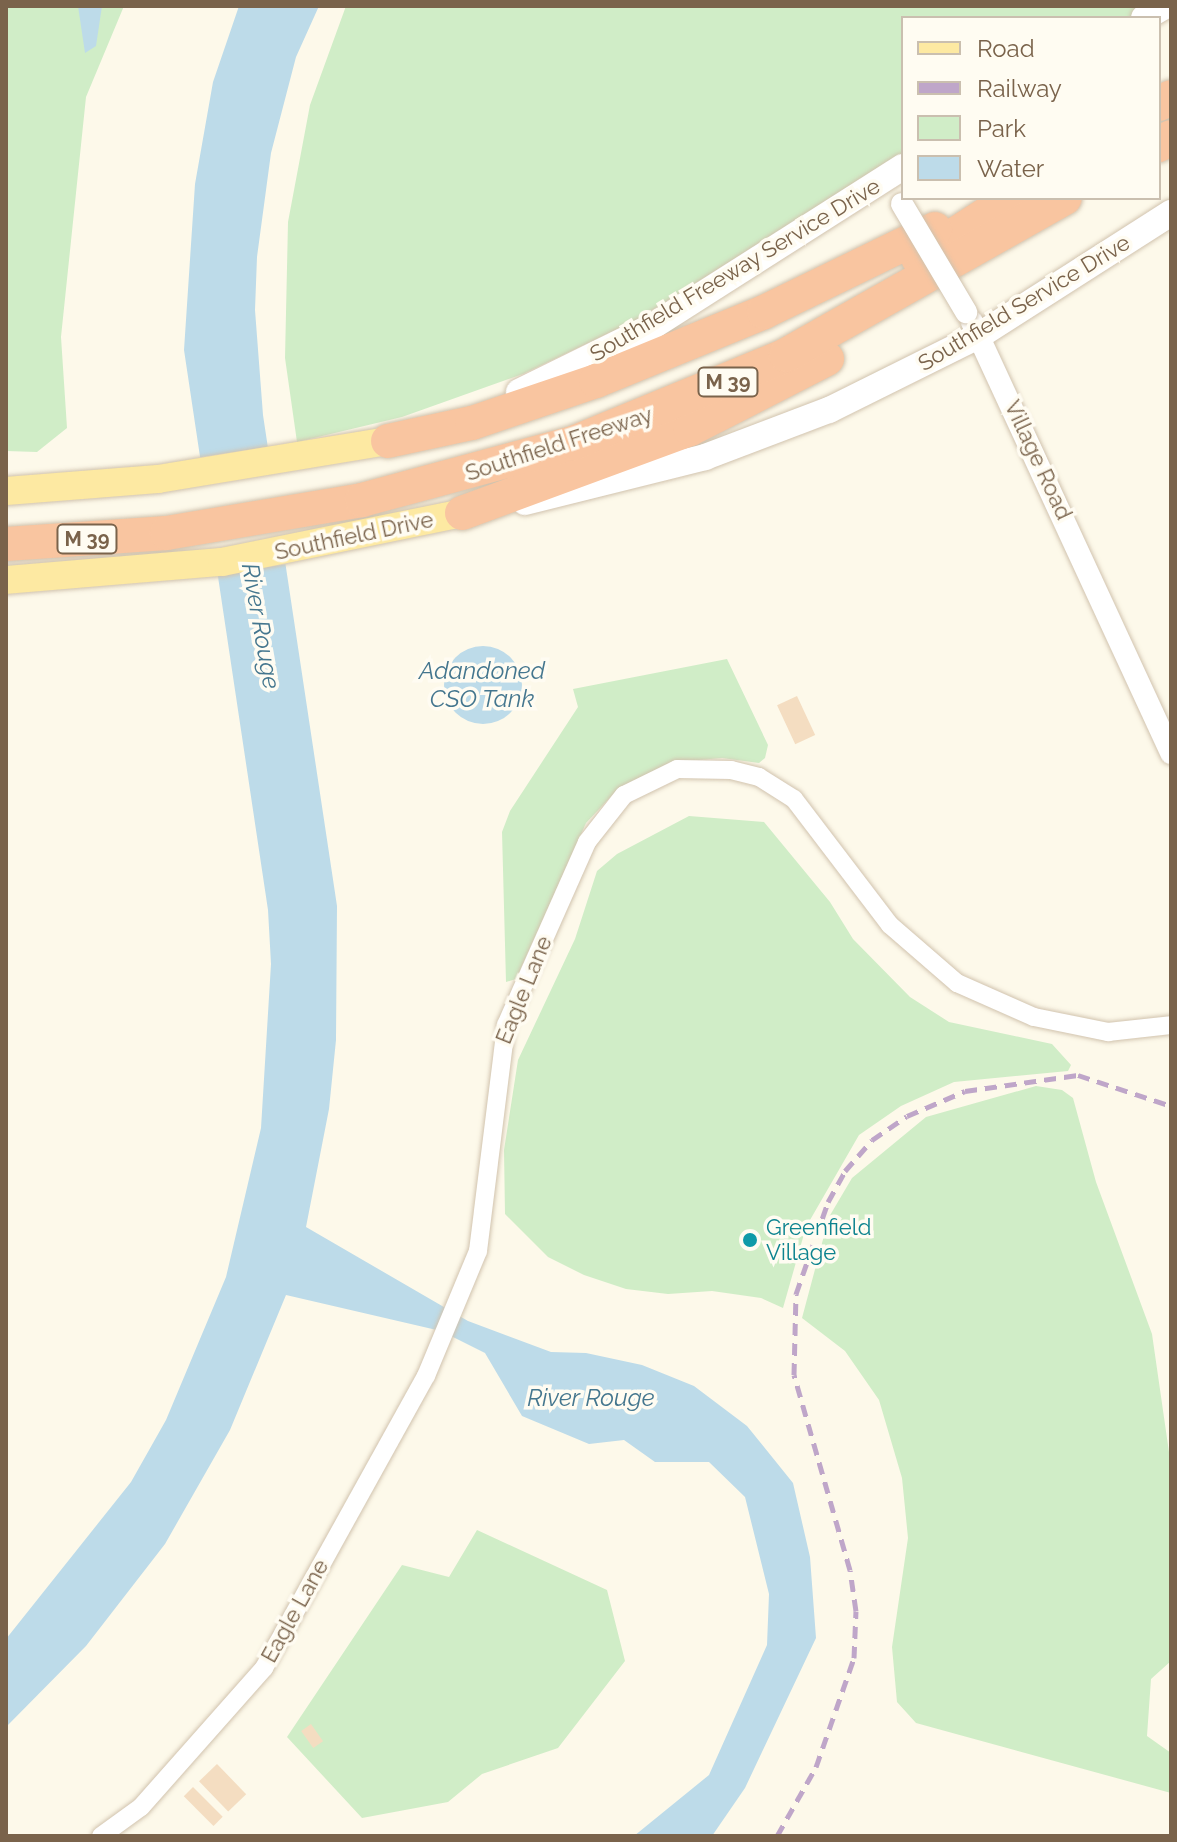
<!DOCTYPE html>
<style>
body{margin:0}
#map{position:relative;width:1177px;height:1842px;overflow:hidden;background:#fdf9ea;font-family:Raleway,sans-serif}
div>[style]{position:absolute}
.green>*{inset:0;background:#d0edc7}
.water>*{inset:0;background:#bddbe9}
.round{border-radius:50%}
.pier>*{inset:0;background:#fdf9ea;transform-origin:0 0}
.building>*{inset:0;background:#f4ddc1;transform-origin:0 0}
.roads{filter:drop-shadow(0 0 2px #d1c3ae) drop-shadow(0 0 2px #d1c3ae)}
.minor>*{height:18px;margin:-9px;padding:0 9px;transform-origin:9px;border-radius:9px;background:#fff}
.tertiary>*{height:22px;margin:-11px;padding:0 11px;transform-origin:11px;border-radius:11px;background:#fff}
.secondary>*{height:26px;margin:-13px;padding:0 13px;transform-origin:13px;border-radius:13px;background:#fff}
.primary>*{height:28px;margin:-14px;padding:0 14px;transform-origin:14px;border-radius:14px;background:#fde9a2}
.motorway>*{height:34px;margin:-17px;padding:0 17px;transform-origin:17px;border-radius:17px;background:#f9c5a0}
.rail>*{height:5px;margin-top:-2.5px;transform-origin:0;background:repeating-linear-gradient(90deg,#bfa6c9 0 12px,transparent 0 20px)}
.bridges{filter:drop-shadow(0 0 2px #d1c3ae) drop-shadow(0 0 2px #d1c3ae)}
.tertiary-bridge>*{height:22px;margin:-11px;padding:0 11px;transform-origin:11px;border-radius:11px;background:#fff}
.dots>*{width:22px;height:22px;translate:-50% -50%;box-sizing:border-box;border:4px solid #fffcf2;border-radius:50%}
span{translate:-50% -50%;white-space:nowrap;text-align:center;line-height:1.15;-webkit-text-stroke:7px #fffcf2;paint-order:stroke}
.shield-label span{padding:2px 6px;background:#fffcf2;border:2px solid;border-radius:6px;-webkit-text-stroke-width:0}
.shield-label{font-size:20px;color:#7a634b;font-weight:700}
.street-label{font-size:22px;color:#7a634b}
.culture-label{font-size:22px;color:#0d838f}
.left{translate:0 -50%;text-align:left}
.water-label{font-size:24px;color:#44768e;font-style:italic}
.frame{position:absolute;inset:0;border:8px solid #7a634b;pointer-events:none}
.legend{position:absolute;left:901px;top:16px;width:260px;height:184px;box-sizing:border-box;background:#fffcf2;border:2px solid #cabfaf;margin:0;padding:10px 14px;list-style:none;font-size:24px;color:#7a634b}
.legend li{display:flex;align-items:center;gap:16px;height:40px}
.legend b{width:40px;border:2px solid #cabfaf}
</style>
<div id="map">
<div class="green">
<div style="clip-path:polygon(6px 6px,124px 6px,86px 97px,61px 337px,67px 428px,37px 452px,6px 451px)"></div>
<div style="clip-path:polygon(346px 6px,1156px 6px,1135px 18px,903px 18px,903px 154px,636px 320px,523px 374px,402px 417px,297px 442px,285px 358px,288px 222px,310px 105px)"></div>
<div style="clip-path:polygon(727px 659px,768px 745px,765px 758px,759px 763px,722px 758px,675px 762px,619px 788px,586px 823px,516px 979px,506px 982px,502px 832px,510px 811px,578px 707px,573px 689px)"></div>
<div style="clip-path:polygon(689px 816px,764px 822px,830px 902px,853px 939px,910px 997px,949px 1022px,1052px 1044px,1071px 1065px,1068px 1071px,954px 1082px,901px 1106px,859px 1135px,806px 1227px,783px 1308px,761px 1298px,712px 1291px,668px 1294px,626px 1289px,584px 1275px,548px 1257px,505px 1214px,504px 1150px,518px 1060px,575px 939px,597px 871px,617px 854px)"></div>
<div style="clip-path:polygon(1036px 1086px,1062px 1090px,1073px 1098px,1096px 1182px,1152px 1334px,1171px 1466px,1171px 1661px,1151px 1679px,1147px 1736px,1171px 1753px,1171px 1793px,916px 1723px,897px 1702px,892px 1647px,908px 1538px,902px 1478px,879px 1400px,845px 1351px,802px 1318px,829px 1217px,852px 1178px,926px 1117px)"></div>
<div style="clip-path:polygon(477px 1530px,607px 1590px,625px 1661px,558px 1748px,482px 1774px,448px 1802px,362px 1818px,287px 1737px,402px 1565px,449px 1577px)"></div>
</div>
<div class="water">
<div style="clip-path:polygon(78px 6px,102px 6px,96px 46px,85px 53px)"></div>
<div style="clip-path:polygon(239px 6px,319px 6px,296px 57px,271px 153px,257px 257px,255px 310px,263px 415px,337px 906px,336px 1040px,329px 1109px,306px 1227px,468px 1321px,551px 1352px,586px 1353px,642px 1365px,694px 1386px,747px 1426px,793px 1483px,810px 1557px,816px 1638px,745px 1788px,712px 1836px,634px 1836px,709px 1775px,767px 1645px,769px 1594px,745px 1497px,709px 1462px,655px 1462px,624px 1440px,589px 1444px,522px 1416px,485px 1353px,441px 1331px,286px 1295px,230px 1430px,165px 1544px,86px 1646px,6px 1727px,6px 1639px,131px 1482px,166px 1420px,226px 1277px,261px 1128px,271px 964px,268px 910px,184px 350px,195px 184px,213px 82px)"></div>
<div class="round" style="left:444px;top:646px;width:78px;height:78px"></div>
</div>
<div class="pier">
<div style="left:272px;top:446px;width:119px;height:79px;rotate:81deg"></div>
</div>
<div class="building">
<div style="left:797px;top:696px;width:43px;height:22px;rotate:65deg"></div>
<div style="left:311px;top:1724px;width:21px;height:12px;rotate:55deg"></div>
<div style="left:217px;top:1764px;width:42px;height:25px;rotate:46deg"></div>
<div style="left:193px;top:1787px;width:42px;height:13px;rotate:45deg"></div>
</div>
<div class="roads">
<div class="minor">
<div style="left:101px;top:1836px;width:49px;rotate:-35.9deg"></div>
<div style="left:141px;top:1807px;width:186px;rotate:-48.5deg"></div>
<div style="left:264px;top:1668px;width:334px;rotate:-61deg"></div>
<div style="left:426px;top:1376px;width:135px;rotate:-67.4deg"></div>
<div style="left:478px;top:1251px;width:228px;rotate:-82.9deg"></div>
<div style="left:506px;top:1025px;width:200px;rotate:-66.1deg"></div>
<div style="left:587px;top:842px;width:60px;rotate:-51.8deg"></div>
<div style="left:624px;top:795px;width:59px;rotate:-26.1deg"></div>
<div style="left:677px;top:769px;width:54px;rotate:1.1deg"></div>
<div style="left:731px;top:770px;width:29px;rotate:14deg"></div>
<div style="left:759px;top:777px;width:41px;rotate:32.2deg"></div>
<div style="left:794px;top:799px;width:158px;rotate:52.7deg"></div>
<div style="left:890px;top:925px;width:89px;rotate:40.9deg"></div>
<div style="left:957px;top:983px;width:84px;rotate:23.8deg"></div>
<div style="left:1034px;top:1017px;width:76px;rotate:11.5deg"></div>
<div style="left:1108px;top:1032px;width:63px;rotate:-6.3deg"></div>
</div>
<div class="tertiary">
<div style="left:972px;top:322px;width:475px;rotate:65.2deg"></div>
</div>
<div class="secondary">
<div style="left:1144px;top:18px;width:24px;rotate:-30deg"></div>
<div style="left:519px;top:392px;width:149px;rotate:-26.2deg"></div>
<div style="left:653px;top:326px;width:296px;rotate:-32.5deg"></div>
<div style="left:525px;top:502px;width:186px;rotate:-14deg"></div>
<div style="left:705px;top:457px;width:133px;rotate:-20.8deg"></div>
<div style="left:829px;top:410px;width:169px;rotate:-26.4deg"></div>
<div style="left:980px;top:335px;width:227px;rotate:-32.6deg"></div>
</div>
<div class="primary">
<div style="left:6px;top:491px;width:152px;rotate:-4.5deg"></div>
<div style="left:158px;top:479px;width:233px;rotate:-9.4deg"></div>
<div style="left:6px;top:580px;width:217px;rotate:-4.8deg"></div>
<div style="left:222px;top:562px;width:245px;rotate:-11.5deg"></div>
</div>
<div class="motorway">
<div style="left:1159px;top:104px;width:14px;rotate:-30deg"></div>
<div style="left:1159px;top:145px;width:14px;rotate:-34deg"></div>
<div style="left:918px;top:258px;width:112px;rotate:-32.6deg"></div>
<div style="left:388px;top:441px;width:86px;rotate:-12.1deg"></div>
<div style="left:472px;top:423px;width:131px;rotate:-18.7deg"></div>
<div style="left:596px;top:381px;width:182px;rotate:-22.3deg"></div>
<div style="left:764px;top:312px;width:190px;rotate:-25.9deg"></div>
<div style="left:462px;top:513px;width:243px;rotate:-20.2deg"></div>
<div style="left:690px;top:429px;width:154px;rotate:-27.1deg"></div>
<div style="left:6px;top:544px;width:161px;rotate:-3.9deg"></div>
<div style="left:167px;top:533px;width:198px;rotate:-9.6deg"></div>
<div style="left:362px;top:500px;width:219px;rotate:-15.1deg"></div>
<div style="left:573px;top:443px;width:230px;rotate:-22.4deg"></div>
<div style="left:786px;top:355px;width:320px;rotate:-29.4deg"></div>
</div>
</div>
<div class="rail">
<div style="left:777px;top:1836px;width:79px;rotate:-60.5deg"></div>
<div style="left:816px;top:1767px;width:115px;rotate:-70.8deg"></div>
<div style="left:854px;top:1658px;width:47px;rotate:-87.6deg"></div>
<div style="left:856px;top:1611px;width:41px;rotate:-98.3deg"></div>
<div style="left:850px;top:1570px;width:203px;rotate:-106deg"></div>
<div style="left:794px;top:1375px;width:81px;rotate:-88.6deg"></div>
<div style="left:796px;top:1294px;width:97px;rotate:-70.8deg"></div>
<div style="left:828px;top:1202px;width:35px;rotate:-61deg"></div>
<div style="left:845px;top:1171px;width:41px;rotate:-48.9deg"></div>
<div style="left:872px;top:1140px;width:42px;rotate:-34.4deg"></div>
<div style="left:907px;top:1116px;width:63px;rotate:-23.3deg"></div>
<div style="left:965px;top:1091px;width:114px;rotate:-8.1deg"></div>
<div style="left:1078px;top:1075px;width:98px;rotate:18.4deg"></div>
</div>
<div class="bridges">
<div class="tertiary-bridge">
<div style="left:902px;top:204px;width:126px;rotate:59.3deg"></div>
</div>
</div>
<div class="dots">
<div style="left:750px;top:1240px;background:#0f9aa8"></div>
</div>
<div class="shield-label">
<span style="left:728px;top:382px">M 39</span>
<span style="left:87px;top:539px">M 39</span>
</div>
<div class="street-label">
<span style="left:735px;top:270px;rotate:-31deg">Southfield Freeway Service Drive</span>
<span style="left:1024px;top:303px;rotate:-31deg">Southfield Service Drive</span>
<span style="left:559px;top:444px;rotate:-18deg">Southfield Freeway</span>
<span style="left:1038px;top:460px;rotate:65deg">Village Road</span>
<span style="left:354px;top:536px;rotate:-12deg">Southfield Drive</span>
<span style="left:524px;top:990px;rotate:-68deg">Eagle Lane</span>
<span style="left:295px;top:1611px;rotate:-61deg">Eagle Lane</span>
</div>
<div class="culture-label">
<span class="left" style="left:766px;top:1240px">Greenfield<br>Village</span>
</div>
<div class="water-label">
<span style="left:261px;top:626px;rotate:80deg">River Rouge</span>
<span style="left:482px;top:685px">Adandoned<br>CSO Tank</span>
<span style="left:591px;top:1398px">River Rouge</span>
</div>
<div class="frame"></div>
<ul class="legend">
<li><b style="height:10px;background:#fde9a2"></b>Road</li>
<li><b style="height:10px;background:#bfa6c9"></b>Railway</li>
<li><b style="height:22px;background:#d0edc7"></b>Park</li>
<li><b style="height:22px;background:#bddbe9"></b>Water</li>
</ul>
</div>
